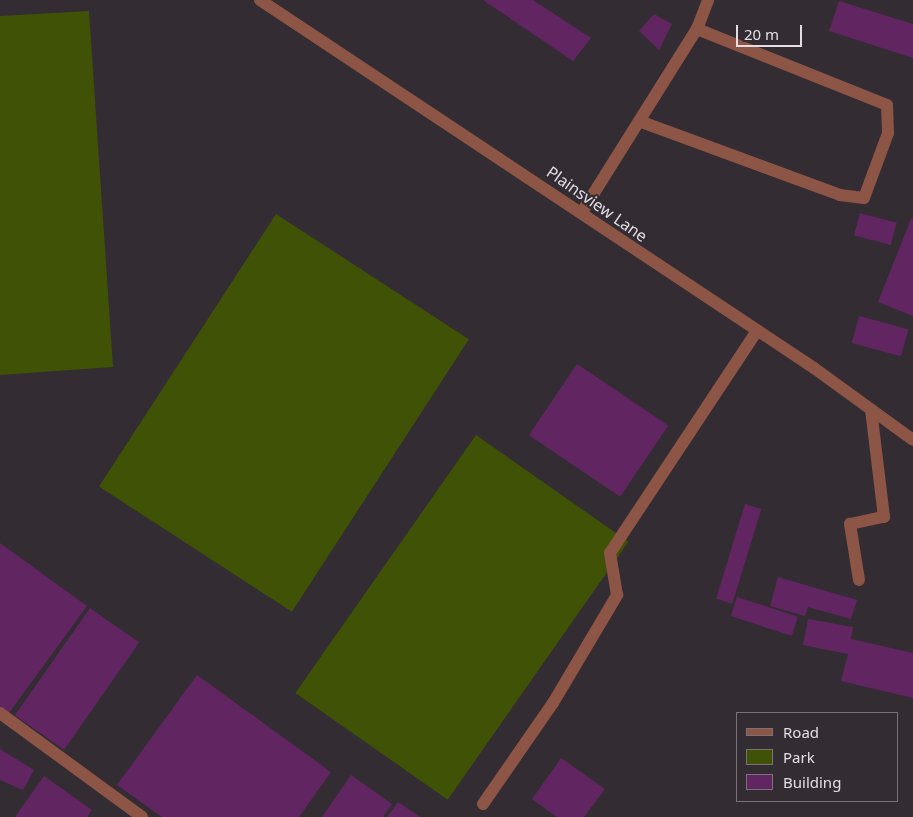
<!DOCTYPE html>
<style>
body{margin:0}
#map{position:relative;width:913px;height:817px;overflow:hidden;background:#332c33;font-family:"Noto Sans",sans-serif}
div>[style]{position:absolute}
.green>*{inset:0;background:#3f5206;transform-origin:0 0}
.building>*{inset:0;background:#612661;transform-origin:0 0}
.minor>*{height:12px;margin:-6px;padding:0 6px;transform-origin:6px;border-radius:6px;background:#8d5545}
span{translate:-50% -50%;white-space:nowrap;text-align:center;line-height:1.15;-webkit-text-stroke:4.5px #332c33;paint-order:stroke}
.street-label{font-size:16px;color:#e3dee3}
.legend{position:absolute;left:736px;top:712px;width:162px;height:90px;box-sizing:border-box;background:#332c33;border:1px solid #797379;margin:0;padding:6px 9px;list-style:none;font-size:15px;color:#e3dee3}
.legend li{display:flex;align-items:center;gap:10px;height:25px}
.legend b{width:25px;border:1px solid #797379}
.scale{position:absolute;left:736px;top:25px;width:66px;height:22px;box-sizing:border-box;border:2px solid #e3dee3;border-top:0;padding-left:6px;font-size:15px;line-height:18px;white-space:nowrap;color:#e3dee3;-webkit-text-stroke:4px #332c33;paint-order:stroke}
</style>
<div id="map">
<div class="green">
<div style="clip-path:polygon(89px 11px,113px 367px,0 375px,0 16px)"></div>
<div style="left:276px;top:214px;width:230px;height:325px;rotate:33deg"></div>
<div style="left:476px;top:435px;width:186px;height:315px;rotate:35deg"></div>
</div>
<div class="building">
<div style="clip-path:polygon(483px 0,533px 0,591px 38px,573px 61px)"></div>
<div style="clip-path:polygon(839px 1px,913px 24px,913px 58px,829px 31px)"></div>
<div style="clip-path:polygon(654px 14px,672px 24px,659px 50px,639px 31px)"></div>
<div style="left:860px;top:213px;width:38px;height:23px;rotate:15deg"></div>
<div style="clip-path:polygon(911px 219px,913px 219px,913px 316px,878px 302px)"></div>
<div style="left:859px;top:316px;width:51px;height:28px;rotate:15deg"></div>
<div style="left:577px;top:364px;width:110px;height:86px;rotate:34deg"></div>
<div style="left:745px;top:504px;width:17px;height:99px;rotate:17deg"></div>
<div style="clip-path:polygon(0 543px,87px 606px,9px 713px,0 707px)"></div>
<div style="clip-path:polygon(778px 577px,857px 600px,851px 619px,808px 607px,805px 616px,770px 606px)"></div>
<div style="left:737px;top:597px;width:64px;height:20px;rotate:18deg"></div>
<div style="left:90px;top:608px;width:60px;height:131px;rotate:35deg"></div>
<div style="clip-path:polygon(808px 619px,853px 627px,851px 639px,913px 653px,913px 698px,841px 681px,848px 654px,803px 645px)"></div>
<div style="clip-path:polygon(197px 675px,331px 772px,299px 817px,162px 817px,117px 785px)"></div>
<div style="clip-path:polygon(0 749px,34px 770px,23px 790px,0 780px)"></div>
<div style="clip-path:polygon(561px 758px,605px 789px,584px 817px,557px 817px,532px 799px)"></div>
<div style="clip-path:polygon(351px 775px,392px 804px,383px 817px,322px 817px)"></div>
<div style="clip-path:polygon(44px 776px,92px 810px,87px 817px,15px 817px)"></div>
<div style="clip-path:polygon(398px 802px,420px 817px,387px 817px)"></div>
</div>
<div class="minor">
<div style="left:260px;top:0;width:665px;rotate:33.59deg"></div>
<div style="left:814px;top:368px;width:122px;rotate:36deg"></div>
<div style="left:639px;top:121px;width:214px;rotate:20.2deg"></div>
<div style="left:840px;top:195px;width:24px;rotate:7deg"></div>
<div style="left:864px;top:198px;width:69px;rotate:-69.7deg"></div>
<div style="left:888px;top:133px;width:28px;rotate:-92deg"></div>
<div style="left:887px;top:105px;width:205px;rotate:-158.2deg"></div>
<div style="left:582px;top:212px;width:216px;rotate:-57.9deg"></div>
<div style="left:697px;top:29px;width:31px;rotate:-69deg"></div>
<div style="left:859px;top:580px;width:57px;rotate:-99.1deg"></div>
<div style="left:850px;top:524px;width:35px;rotate:-12deg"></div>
<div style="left:884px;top:517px;width:108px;rotate:-96.9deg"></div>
<div style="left:0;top:713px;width:176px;rotate:36.2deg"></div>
<div style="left:483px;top:804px;width:123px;rotate:-55.3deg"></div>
<div style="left:553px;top:703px;width:126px;rotate:-59.3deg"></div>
<div style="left:617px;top:595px;width:43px;rotate:-99.5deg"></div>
<div style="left:610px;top:553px;width:266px;rotate:-56.5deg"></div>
</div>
<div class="street-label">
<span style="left:597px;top:204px;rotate:35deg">Plainsview Lane</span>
</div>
<ul class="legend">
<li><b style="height:6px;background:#8d5545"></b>Road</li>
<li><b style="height:14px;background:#3f5206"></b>Park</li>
<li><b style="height:14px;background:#612661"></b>Building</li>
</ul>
<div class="scale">20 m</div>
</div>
